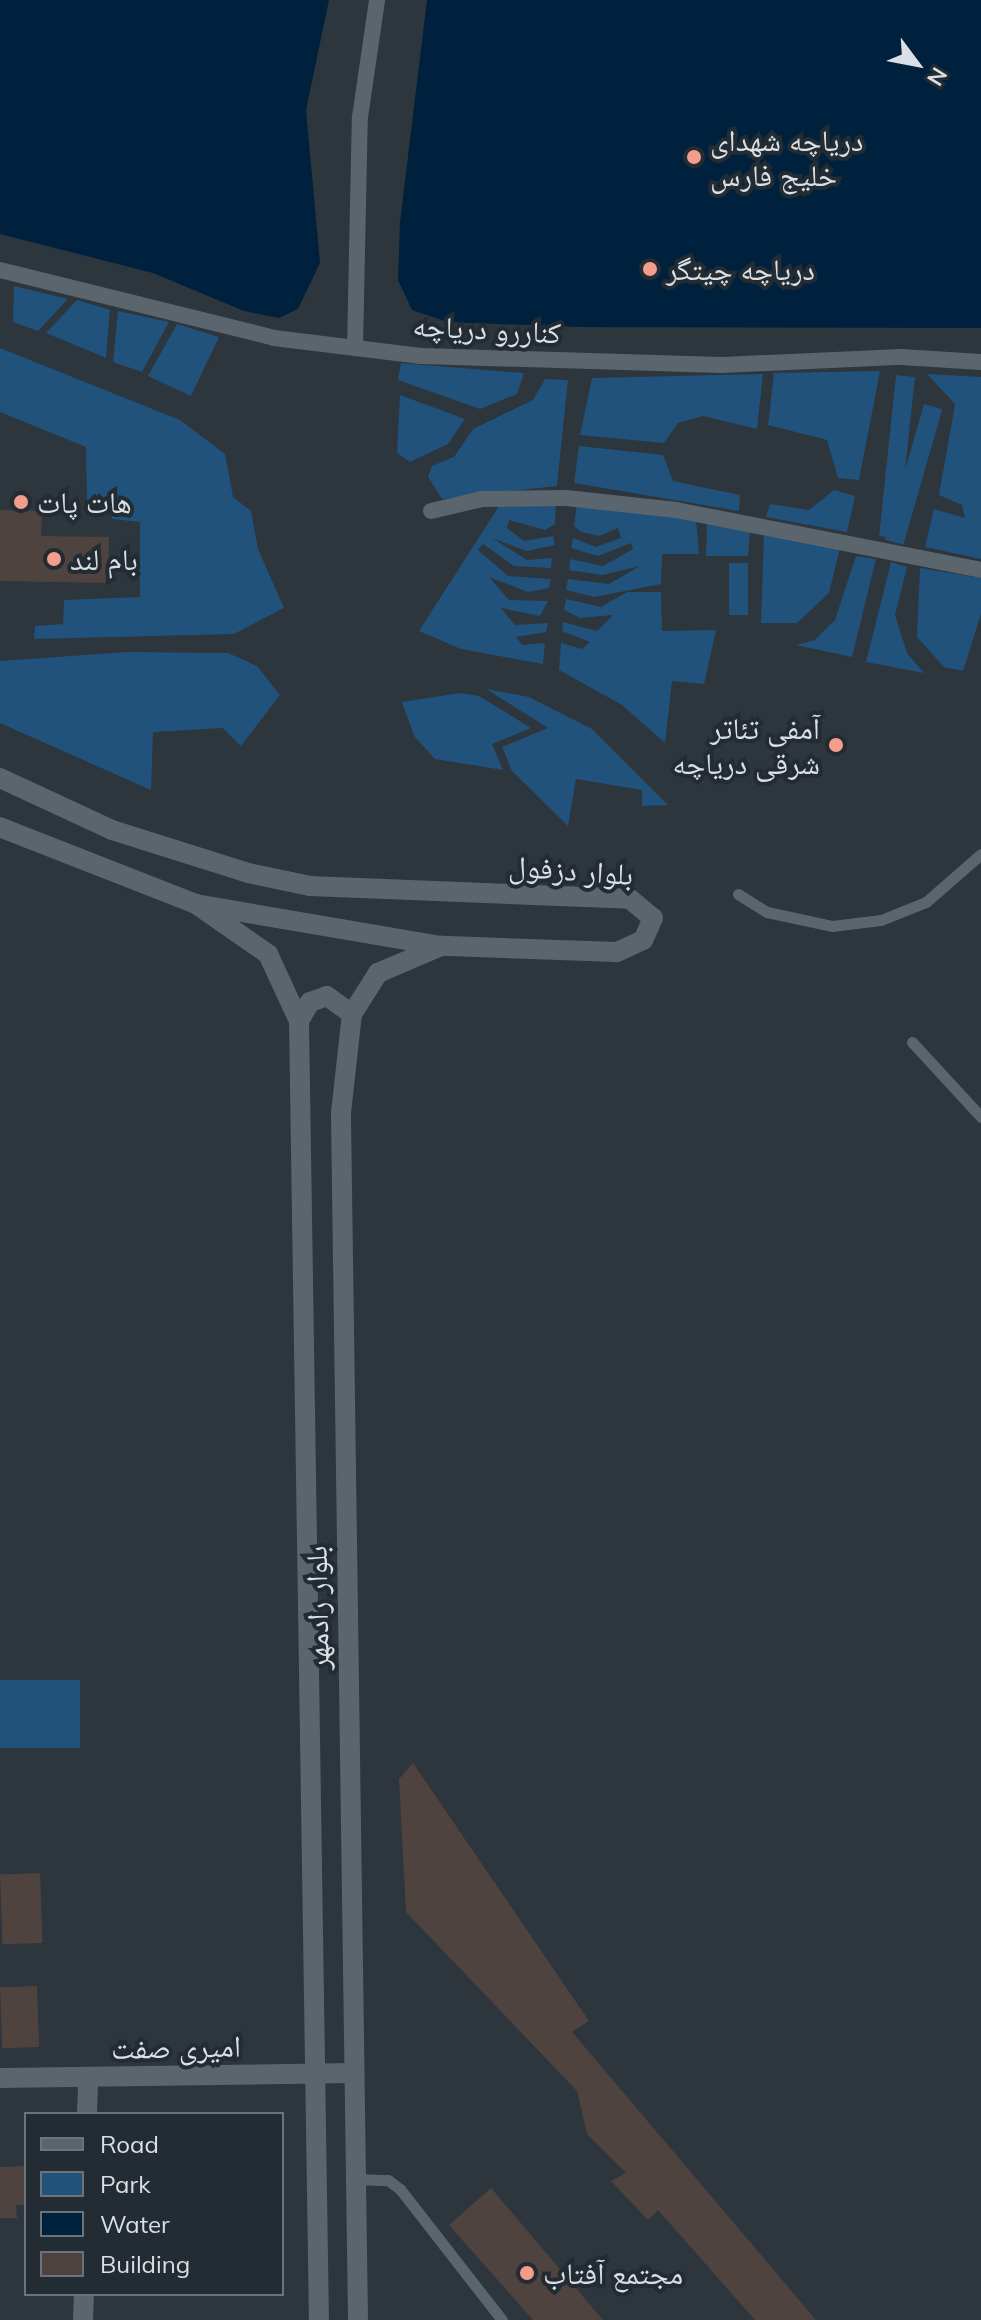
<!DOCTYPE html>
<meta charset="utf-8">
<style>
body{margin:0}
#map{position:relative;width:981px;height:2320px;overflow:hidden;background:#2d353d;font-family:Mulish,"Noto Naskh Arabic",sans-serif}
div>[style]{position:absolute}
.green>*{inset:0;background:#20527b;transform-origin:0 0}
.water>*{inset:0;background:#00213d}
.building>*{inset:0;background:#4f4340;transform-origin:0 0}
.service>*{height:11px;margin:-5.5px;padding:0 5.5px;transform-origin:5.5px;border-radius:5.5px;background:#5b656e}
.pedestrian>*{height:16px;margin:-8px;padding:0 8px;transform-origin:8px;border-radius:8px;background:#5b656e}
.minor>*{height:20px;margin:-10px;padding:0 10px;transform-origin:10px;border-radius:10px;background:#5b656e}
.tertiary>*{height:20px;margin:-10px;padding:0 10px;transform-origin:10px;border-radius:10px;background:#5b656e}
.dots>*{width:22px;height:22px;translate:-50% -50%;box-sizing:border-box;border:4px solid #232b33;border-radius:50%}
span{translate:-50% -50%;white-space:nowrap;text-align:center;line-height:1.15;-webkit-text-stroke:8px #232b33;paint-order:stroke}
.poi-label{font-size:30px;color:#d9dfe4}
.left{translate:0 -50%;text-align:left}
.right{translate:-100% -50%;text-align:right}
.street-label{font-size:30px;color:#d9dfe4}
.legend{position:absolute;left:24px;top:2112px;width:260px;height:184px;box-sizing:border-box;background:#232b33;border:2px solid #6c737a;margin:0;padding:10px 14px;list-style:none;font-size:24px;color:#d9dfe4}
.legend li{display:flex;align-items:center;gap:16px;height:40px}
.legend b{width:40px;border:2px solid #6c737a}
.north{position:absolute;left:877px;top:24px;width:80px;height:80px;-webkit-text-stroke:6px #232b33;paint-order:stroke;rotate:122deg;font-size:22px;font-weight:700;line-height:32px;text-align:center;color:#d9dfe4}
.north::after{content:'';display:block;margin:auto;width:28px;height:36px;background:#d9dfe4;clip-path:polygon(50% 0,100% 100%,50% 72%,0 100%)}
</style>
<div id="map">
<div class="green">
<div style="clip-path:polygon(14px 286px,68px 299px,38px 331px,13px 322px)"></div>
<div style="clip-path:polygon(77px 300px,110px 310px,106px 358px,46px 333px)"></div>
<div style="clip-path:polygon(118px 311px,169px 322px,142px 372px,113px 362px)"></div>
<div style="clip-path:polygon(177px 324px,219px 337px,191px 396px,148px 376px)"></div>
<div style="clip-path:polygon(0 348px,180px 420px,225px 454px,233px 497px,251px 511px,258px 549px,284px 608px,234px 634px,34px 639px,35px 626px,63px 624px,64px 600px,140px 597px,140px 522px,112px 519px,110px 504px,87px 504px,86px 447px,0 412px)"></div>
<div style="clip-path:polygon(401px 363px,424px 365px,524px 373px,517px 394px,480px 409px,398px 380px)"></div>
<div style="clip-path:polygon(880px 371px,859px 480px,838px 478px,827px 440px,768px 425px,774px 373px)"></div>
<div style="clip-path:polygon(763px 374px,757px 429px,703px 416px,678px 423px,664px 443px,580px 435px,592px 378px)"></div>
<div style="clip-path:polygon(927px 374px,981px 377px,981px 559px,925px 547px,934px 509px,965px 518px,962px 505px,939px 495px,955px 404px)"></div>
<div style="left:896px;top:375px;width:19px;height:162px;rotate:6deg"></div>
<div style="clip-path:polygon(545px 379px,568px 380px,557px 486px,442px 499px,428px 477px,432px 466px,454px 457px,473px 429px,533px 400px)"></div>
<div style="clip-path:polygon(400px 395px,449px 413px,465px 419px,448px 444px,410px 462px,397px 453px)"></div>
<div style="left:924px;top:404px;width:19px;height:141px;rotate:16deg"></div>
<div style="clip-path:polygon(579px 446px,663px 455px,673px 481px,740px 495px,739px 511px,574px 483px)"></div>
<div style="clip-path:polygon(834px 490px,855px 496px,847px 532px,766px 517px,770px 504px,809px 510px)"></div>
<div style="clip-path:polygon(556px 504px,555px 524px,545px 530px,509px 520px,507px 528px,524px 541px,553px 536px,555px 545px,527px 551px,492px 538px,527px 560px,552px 558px,551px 568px,514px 566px,483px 544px,478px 550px,508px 576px,551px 579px,549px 588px,528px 592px,489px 577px,509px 600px,548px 601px,540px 616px,501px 608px,515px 625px,548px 623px,546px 632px,516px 637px,522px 645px,545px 643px,543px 664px,461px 649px,419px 631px,499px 506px)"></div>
<div style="clip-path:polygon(577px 504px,696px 520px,699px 554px,662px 554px,661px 584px,594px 597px,566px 590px,568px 579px,609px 584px,640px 566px,602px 575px,569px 570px,570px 559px,603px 566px,633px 549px,631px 543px,598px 556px,571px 548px,573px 538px,596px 547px,621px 538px,618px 528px,599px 536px,581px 532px,574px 526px)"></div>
<div style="clip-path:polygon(707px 524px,750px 531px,748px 556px,706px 556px)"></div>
<div style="clip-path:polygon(764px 533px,840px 548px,829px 593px,797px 623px,761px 623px)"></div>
<div style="clip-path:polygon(856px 556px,876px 559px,852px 657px,796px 645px,815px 640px,835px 620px)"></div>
<div style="clip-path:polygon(891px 562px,907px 567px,895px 615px,907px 653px,924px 673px,866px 662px)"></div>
<div style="left:729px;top:563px;width:19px;height:52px"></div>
<div style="clip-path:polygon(920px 568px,981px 578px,981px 614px,963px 671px,944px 667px,917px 637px)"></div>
<div style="clip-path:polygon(627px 592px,661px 592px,662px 631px,716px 630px,704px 684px,672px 681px,665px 743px,622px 705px,559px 670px,561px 643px,582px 649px,590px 642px,562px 631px,563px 622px,597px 631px,613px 615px,580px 618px,564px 610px,566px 599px,601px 607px)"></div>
<div style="clip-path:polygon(127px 652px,228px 653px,257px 666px,280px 695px,241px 746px,223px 728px,153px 732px,151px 790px,0 723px,0 661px)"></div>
<div style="clip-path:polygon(486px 689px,529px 697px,592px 729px,668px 805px,642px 806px,642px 790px,576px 779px,568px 826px,512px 771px,502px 747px,548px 728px)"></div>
<div style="clip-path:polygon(460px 693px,479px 696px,531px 728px,492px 744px,503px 770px,435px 759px,414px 736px,402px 702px)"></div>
<div style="left:0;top:1680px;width:80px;height:68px"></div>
</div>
<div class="water">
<div style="clip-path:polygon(0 0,329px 0,306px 110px,320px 263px,298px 309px,279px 318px,244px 311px,153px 273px,0 234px)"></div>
<div style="clip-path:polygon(427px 0,981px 0,981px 328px,578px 327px,447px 322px,412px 310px,398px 280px,400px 222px)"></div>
</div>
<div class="building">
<div style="clip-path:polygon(0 510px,42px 511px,41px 536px,109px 537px,108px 583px,0 581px)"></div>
<div style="clip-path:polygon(413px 1763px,589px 2021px,572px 2032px,816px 2320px,755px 2320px,658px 2210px,648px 2220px,611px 2181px,626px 2173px,587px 2134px,577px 2091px,406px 1912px,399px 1779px)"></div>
<div style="left:40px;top:1873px;width:70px;height:40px;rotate:88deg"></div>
<div style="left:37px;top:1986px;width:61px;height:37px;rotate:88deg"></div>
<div style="clip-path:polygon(26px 2166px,26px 2205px,16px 2205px,17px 2218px,0 2218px,0 2167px)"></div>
<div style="clip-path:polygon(491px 2188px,603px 2320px,533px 2320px,449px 2225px)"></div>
</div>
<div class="service">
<div style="left:738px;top:894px;width:34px;rotate:32deg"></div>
<div style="left:767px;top:912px;width:66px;rotate:12.2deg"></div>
<div style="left:832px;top:926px;width:49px;rotate:-7deg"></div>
<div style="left:881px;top:920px;width:48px;rotate:-21.8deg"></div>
<div style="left:926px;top:902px;width:73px;rotate:-41.1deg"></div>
<div style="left:912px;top:1042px;width:102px;rotate:47.4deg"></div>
<div style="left:355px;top:2179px;width:33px;rotate:2deg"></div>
<div style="left:388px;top:2180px;width:15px;rotate:37deg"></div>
<div style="left:400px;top:2189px;width:166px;rotate:52.1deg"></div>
</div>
<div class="pedestrian">
<div style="left:0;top:270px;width:282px;rotate:13.9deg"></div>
<div style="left:274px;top:338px;width:148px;rotate:7deg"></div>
<div style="left:421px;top:356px;width:301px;rotate:1.7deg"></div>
<div style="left:722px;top:365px;width:179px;rotate:-2.6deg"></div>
<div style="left:901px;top:357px;width:80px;rotate:3.6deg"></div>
<div style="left:355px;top:348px;width:231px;rotate:-88.8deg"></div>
<div style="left:360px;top:117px;width:118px;rotate:-81.7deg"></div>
<div style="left:431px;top:511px;width:52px;rotate:-13.2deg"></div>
<div style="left:482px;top:499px;width:84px;rotate:-0.7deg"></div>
<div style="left:566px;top:498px;width:111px;rotate:6.2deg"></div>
<div style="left:676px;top:510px;width:311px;rotate:11.1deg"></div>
</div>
<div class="minor">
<div style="left:87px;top:2114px;width:35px;rotate:-88deg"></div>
<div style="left:83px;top:2320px;width:26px;rotate:-88deg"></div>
</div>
<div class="tertiary">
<div style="left:0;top:778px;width:123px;rotate:24.9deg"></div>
<div style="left:112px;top:830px;width:143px;rotate:17.5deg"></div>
<div style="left:248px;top:873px;width:63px;rotate:11.8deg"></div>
<div style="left:310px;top:886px;width:320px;rotate:2.3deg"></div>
<div style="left:630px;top:899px;width:30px;rotate:40deg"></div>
<div style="left:653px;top:918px;width:24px;rotate:114deg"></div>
<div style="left:643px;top:940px;width:29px;rotate:155deg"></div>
<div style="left:617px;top:952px;width:176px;rotate:-178deg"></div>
<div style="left:441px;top:946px;width:249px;rotate:-170.3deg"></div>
<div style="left:196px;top:904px;width:211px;rotate:-158.6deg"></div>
<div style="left:196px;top:904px;width:88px;rotate:34.8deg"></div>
<div style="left:268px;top:954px;width:74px;rotate:65.2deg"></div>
<div style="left:299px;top:1021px;width:1299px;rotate:89.12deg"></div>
<div style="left:299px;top:1021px;width:22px;rotate:-60deg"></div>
<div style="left:310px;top:1002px;width:18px;rotate:-19deg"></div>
<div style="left:327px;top:996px;width:31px;rotate:36deg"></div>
<div style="left:0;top:2078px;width:352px;rotate:-0.8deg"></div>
<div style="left:358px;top:2320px;width:1207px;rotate:-90.81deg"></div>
<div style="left:341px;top:1113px;width:100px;rotate:-83.7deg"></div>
<div style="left:352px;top:1014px;width:49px;rotate:-57.6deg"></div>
<div style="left:378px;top:973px;width:69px;rotate:-23.2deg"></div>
</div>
<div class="dots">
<div style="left:694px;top:157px;background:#f49d8d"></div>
<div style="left:650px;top:269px;background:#f49d8d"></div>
<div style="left:21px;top:502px;background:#f49d8d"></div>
<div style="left:54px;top:559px;background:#f49d8d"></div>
<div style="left:836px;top:745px;background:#f49d8d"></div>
<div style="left:527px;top:2273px;background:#f49d8d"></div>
</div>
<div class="poi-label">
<span class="left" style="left:710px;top:157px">دریاچه شهدای<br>خلیج فارس</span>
<span class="left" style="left:666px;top:269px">دریاچه چیتگر</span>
<span class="left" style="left:37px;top:502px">هات پات</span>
<span class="left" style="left:70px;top:559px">بام لند</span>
<span class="right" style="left:820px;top:745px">آمفی تئاتر<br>شرقی دریاچه</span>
<span class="left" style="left:543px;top:2273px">مجتمع آفتاب</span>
</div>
<div class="street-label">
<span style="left:487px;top:329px;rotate:3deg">کناررو دریاچه</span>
<span style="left:571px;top:870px;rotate:4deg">بلوار دزفول</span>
<span style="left:317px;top:1608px;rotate:-91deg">بلوار رادمهر</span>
<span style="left:176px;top:2047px;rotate:-1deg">امیری صفت</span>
</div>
<ul class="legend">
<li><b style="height:10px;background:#5b656e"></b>Road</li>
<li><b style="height:22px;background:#20527b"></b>Park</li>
<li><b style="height:22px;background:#00213d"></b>Water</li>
<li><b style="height:22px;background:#4f4340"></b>Building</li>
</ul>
<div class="north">N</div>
</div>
